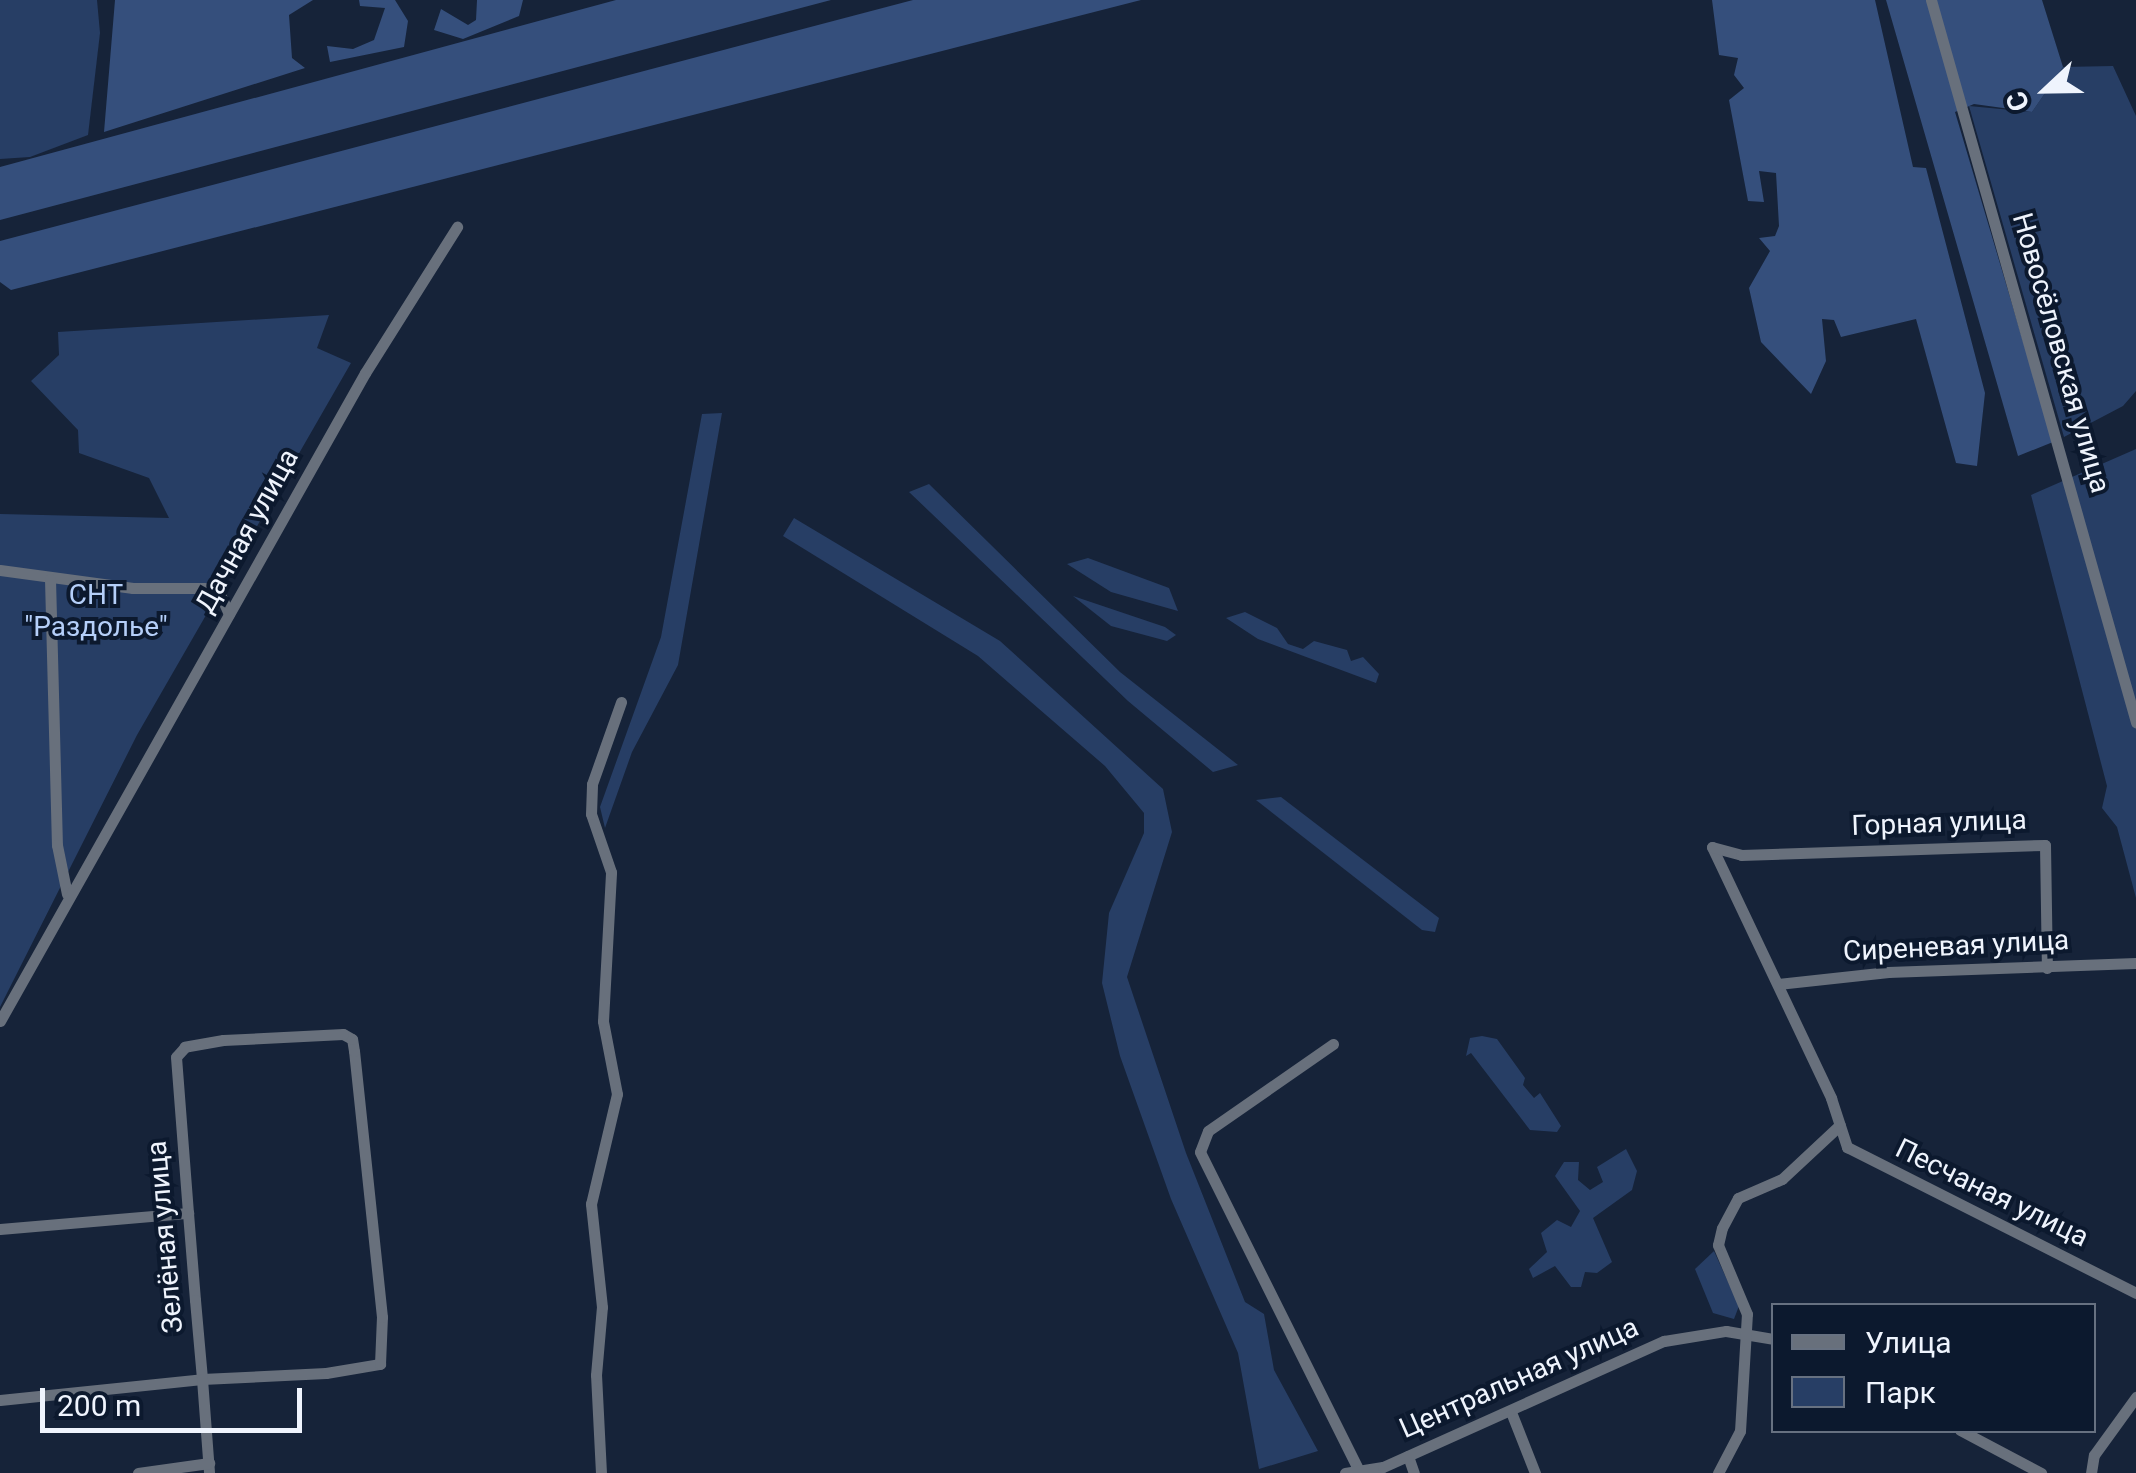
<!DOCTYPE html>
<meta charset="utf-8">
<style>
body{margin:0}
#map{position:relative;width:2136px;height:1473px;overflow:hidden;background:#162339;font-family:Roboto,sans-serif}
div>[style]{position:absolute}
.green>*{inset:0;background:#273e65}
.forest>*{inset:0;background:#354f7c}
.minor>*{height:11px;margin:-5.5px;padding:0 5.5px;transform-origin:5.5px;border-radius:5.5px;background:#68707c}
span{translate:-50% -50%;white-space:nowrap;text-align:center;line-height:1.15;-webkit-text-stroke:8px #0c192e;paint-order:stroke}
.street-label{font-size:28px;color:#eff4fd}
.park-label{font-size:28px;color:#b5cff9}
.legend{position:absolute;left:1771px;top:1303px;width:325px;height:130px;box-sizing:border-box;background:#0c192e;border:2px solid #677181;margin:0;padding:12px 18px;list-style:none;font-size:30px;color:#eff4fd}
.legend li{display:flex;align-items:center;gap:20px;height:50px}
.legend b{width:50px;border:2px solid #677181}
.north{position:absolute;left:1996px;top:40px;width:100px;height:100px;-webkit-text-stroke:8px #0c192e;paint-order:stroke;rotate:248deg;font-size:28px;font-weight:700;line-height:40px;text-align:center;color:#eff4fd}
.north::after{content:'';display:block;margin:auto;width:35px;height:45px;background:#eff4fd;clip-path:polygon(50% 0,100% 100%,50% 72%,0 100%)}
.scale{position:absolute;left:40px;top:1388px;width:262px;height:45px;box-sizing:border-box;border:5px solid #eff4fd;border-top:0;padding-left:12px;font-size:30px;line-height:35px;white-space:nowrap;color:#eff4fd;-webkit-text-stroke:8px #0c192e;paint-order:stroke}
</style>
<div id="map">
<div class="green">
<div style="clip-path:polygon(0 0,97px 0,100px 33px,88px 135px,30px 157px,0 159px)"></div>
<div style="clip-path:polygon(2113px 66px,2136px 116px,2136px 391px,2123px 406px,2064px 437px,1969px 106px,2032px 112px,2063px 67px)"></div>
<div style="clip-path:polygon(329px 315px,317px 348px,351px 363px,137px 735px,0 1007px,0 514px,169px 518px,149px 478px,79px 453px,78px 430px,31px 381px,59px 355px,58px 332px)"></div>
<div style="clip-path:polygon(722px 413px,678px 665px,632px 752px,605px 828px,600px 807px,661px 637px,702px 414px)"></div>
<div style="clip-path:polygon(2136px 449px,2136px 898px,2117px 827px,2102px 808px,2107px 786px,2031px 495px)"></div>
<div style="clip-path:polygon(929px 484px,1120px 672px,1238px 765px,1213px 772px,1128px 701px,909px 492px)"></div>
<div style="clip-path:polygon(794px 518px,1000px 641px,1163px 789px,1172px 832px,1127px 977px,1186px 1153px,1245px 1302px,1264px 1314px,1274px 1370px,1318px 1451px,1259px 1469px,1238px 1353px,1171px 1199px,1120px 1056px,1102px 983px,1109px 913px,1144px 833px,1144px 813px,1105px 766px,978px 656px,783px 536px)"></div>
<div style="clip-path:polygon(1088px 558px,1169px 588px,1178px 611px,1111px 592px,1067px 564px)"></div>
<div style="clip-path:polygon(1073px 596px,1165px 627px,1176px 635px,1167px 641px,1111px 626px)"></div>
<div style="clip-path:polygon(1245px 612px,1277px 628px,1288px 644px,1303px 649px,1314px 641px,1347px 650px,1351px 661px,1363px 657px,1379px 674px,1376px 683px,1258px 639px,1226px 618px)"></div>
<div style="clip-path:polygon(1281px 797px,1439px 918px,1435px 932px,1422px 930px,1256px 800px)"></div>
<div style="clip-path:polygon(1482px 1036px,1497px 1039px,1525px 1078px,1523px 1085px,1534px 1098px,1540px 1093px,1561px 1126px,1557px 1132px,1530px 1130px,1471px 1053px,1466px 1056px,1470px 1038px)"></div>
<div style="clip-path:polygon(1626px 1149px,1637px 1171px,1632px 1190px,1593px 1218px,1612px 1262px,1597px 1273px,1585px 1272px,1581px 1287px,1571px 1287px,1555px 1266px,1533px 1278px,1529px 1269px,1547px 1252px,1541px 1233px,1557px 1220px,1571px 1227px,1580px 1211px,1555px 1176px,1564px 1162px,1579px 1162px,1578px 1180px,1590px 1190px,1603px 1182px,1597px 1167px)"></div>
<div style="clip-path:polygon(1714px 1251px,1739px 1306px,1734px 1319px,1713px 1313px,1695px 1269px)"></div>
</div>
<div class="forest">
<div style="clip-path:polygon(115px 0,313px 0,289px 15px,292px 58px,305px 68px,104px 132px)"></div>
<div style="clip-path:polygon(359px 0,395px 0,408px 21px,404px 47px,330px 62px,327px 46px,353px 49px,374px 40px,385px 8px,360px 6px)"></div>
<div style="clip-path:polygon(477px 0,523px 0,519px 16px,463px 39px,434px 30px,441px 9px,468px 25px,476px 20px)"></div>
<div style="clip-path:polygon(616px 0,831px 0,0 220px,0 167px)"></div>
<div style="clip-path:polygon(913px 0,1141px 0,11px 290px,0 282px,0 241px)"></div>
<div style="clip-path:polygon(1712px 0,1875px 0,1913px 167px,1926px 168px,1985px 393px,1977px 466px,1956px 463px,1916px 319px,1841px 337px,1834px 320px,1822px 319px,1826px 361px,1811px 394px,1761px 342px,1749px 288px,1770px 251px,1759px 238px,1775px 236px,1779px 226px,1776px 173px,1759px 171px,1764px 202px,1748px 201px,1729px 100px,1744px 88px,1734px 75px,1738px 58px,1719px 55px)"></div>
<div style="clip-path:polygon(1886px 0,2042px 0,2063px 67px,2032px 112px,1974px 104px,1955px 112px,2053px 442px,2018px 456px)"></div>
</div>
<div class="minor">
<div style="left:1931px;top:0;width:751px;rotate:74.15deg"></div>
<div style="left:0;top:570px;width:134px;rotate:7.7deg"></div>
<div style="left:133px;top:588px;width:71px"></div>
<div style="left:204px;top:588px;width:17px;rotate:21deg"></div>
<div style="left:220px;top:594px;width:22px;rotate:66deg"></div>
<div style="left:50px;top:579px;width:266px;rotate:88.5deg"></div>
<div style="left:57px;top:845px;width:50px;rotate:78.5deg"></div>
<div style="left:1712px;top:847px;width:278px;rotate:64.6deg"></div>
<div style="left:1831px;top:1098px;width:52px;rotate:71.9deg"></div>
<div style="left:1847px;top:1147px;width:324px;rotate:26.8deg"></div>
<div style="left:1712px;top:847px;width:30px;rotate:15deg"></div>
<div style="left:1741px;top:855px;width:304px;rotate:-1.9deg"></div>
<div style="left:2045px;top:845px;width:123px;rotate:89.1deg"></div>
<div style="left:1778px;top:984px;width:111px;rotate:-6.2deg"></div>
<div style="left:1888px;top:972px;width:248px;rotate:-2.1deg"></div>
<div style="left:0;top:1021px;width:744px;rotate:-60.61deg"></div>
<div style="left:365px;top:373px;width:173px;rotate:-57.8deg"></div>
<div style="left:1333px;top:1044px;width:152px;rotate:145.2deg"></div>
<div style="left:1208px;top:1131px;width:22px;rotate:111deg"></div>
<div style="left:1200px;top:1152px;width:354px;rotate:63.5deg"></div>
<div style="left:0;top:1229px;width:189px;rotate:-4.9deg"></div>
<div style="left:0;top:1400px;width:203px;rotate:-5.9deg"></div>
<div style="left:202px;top:1379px;width:124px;rotate:-2.8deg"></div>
<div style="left:326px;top:1373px;width:55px;rotate:-9.5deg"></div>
<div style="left:380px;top:1364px;width:47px;rotate:-87.6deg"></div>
<div style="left:382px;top:1317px;width:267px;rotate:-96deg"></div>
<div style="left:354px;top:1051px;width:12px;rotate:-99deg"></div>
<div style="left:352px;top:1039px;width:10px;rotate:-151deg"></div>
<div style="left:343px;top:1034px;width:120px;rotate:177.1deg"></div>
<div style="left:223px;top:1040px;width:39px;rotate:170deg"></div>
<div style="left:185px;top:1047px;width:13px;rotate:132deg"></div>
<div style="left:176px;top:1057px;width:156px;rotate:85.6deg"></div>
<div style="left:188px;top:1213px;width:87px;rotate:85.4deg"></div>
<div style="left:195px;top:1300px;width:79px;rotate:84.9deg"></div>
<div style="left:202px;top:1379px;width:94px;rotate:85.7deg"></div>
<div style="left:1511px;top:1412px;width:66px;rotate:68.5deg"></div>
<div style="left:1960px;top:1430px;width:92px;rotate:28deg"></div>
<div style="left:1408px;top:1456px;width:18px;rotate:71deg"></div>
<div style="left:138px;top:1473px;width:72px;rotate:-8deg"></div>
<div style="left:601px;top:1473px;width:98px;rotate:-92.9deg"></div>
<div style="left:596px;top:1375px;width:68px;rotate:-85deg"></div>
<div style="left:602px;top:1307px;width:104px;rotate:-96.1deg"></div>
<div style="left:591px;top:1204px;width:113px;rotate:-76.7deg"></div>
<div style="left:617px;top:1094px;width:74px;rotate:-100.9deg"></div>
<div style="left:603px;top:1021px;width:149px;rotate:-86.9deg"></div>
<div style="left:611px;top:872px;width:61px;rotate:-109deg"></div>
<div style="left:591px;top:814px;width:30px;rotate:-88deg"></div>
<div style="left:592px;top:784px;width:87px;rotate:-70.5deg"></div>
<div style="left:1345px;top:1473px;width:38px;rotate:-9deg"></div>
<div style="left:1383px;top:1467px;width:308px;rotate:-24.2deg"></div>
<div style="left:1664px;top:1341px;width:63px;rotate:-9.2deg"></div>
<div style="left:1726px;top:1331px;width:49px;rotate:9.5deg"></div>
<div style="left:1718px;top:1473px;width:47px;rotate:-62.4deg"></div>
<div style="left:1740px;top:1431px;width:117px;rotate:-86.6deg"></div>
<div style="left:1747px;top:1314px;width:75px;rotate:-112.8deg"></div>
<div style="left:1718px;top:1245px;width:17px;rotate:-77deg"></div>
<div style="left:1722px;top:1228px;width:34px;rotate:-62deg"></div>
<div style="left:1738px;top:1198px;width:48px;rotate:-23.4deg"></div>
<div style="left:1782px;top:1179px;width:79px;rotate:-43deg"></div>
<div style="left:2091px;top:1473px;width:18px;rotate:-81deg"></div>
<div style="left:2094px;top:1455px;width:72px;rotate:-54.1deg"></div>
</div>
<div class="street-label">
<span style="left:2061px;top:353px;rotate:74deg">Новосёловская улица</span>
<span style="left:247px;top:531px;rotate:-61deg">Дачная улица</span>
<span style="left:1939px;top:823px;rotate:-2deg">Горная улица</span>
<span style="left:1956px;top:946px;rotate:-3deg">Сиреневая улица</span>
<span style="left:1992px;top:1193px;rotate:26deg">Песчаная улица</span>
<span style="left:165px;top:1237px;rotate:-95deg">Зелёная улица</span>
<span style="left:1519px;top:1378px;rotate:-24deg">Центральная улица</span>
</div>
<div class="park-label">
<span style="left:96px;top:611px">СНТ<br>"Раздолье"</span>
</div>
<ul class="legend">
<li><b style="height:12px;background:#68707c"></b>Улица</li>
<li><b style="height:28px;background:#273e65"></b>Парк</li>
</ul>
<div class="north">С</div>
<div class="scale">200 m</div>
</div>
